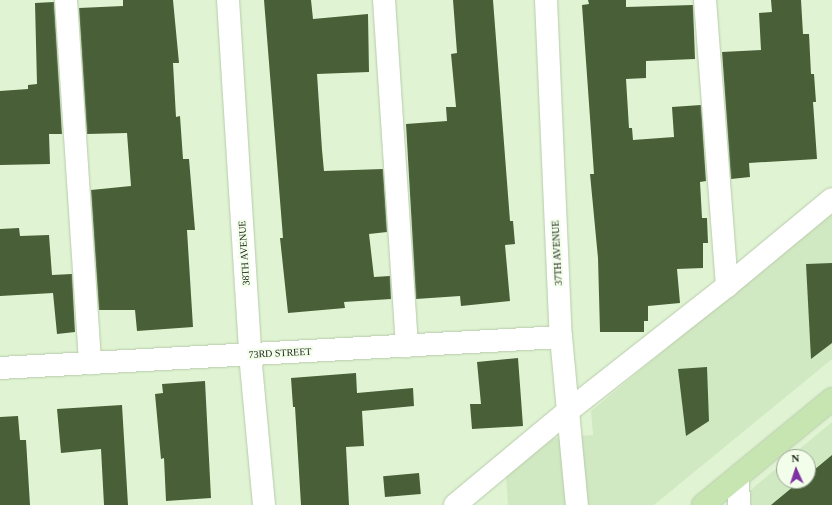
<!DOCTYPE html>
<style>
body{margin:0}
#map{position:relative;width:832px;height:505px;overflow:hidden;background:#e0f4d3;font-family:Georgia,serif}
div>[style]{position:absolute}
.built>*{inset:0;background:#d1e9c2}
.building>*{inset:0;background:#485f38;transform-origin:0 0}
.roads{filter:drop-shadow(0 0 1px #b8cbac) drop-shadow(0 0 1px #b8cbac)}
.minor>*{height:22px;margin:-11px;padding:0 11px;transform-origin:11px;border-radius:11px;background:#fff}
.major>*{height:22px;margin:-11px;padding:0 11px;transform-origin:11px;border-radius:11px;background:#c7e5b1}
span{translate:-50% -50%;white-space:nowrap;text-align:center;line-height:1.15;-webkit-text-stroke:4px #f2feea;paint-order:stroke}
.street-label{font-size:10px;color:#1a2116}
.north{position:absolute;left:776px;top:449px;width:40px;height:40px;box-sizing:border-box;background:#f2feea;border:1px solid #9ca695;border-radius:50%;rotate:357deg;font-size:11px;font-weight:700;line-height:16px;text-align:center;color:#1a2116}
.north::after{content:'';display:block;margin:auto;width:14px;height:18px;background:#8032a2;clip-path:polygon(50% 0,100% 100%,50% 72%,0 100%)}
</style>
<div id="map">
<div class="built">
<div style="clip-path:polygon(832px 211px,832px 359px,654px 505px,508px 505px,506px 475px,554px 438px,593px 435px,591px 411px)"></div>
<div style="clip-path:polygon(832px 422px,832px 505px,733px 505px,784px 462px,784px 481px,808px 481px,808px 457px,790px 457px)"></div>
</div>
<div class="building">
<div style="clip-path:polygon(123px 0,173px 0,179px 63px,173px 63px,176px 117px,180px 116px,183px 159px,189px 159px,195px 230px,187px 230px,193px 327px,137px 331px,135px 310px,99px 310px,91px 190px,131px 186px,127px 133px,87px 134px,79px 8px,123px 6px)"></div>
<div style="clip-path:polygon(264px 0,311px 0,313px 19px,368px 14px,369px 72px,317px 74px,322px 150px,324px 171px,383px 169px,387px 232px,369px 234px,374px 277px,390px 276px,391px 299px,344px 302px,345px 308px,288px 313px,280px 238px,283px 238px)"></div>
<div style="clip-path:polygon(453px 0,493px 0,510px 221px,513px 221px,515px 244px,505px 245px,510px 301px,461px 306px,460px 296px,416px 299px,406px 124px,447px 121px,446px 107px,456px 107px,451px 54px,457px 53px)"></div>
<div style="clip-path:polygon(588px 0,626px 0,626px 7px,693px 5px,695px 59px,646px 61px,646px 78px,626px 79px,629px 128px,632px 128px,633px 140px,674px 137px,672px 107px,701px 105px,706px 181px,700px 182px,702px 218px,707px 218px,708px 243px,703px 243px,703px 268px,677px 269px,680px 303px,648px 306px,648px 321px,644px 321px,644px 332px,600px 332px,598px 258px,590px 174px,594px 174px,582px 5px,589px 4px)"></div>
<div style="clip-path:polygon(771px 0,801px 0,803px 34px,809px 34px,811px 74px,814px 74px,816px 102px,813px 102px,817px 159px,749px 163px,750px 177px,731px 179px,722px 52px,761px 50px,759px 13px,772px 12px)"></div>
<div style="clip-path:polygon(54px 2px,62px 134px,49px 134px,50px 164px,0 165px,0 91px,28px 89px,28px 85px,37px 84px,35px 3px)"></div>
<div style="clip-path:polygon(19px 228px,20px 236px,49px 235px,52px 275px,72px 274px,75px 332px,57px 334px,53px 293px,0 296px,0 229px)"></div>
<div style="clip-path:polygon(832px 263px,832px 343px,811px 359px,806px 264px)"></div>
<div style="clip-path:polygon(518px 358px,523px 426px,472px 429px,470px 404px,481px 404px,477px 362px)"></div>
<div style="clip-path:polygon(707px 367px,709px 421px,686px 436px,678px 369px)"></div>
<div style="clip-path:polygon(356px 373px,357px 393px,413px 388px,414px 406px,362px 411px,364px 446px,346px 447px,349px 505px,301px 505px,295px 407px,293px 407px,291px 378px)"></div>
<div style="clip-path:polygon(205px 381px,211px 498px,166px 501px,164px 458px,161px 459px,155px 394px,163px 393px,162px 384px)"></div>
<div style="clip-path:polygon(122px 405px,128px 505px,104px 505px,101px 449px,61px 453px,57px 409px)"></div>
<div style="clip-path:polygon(18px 416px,20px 440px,26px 440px,30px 505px,0 505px,0 417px)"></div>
<div style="clip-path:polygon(832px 455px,832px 505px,771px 505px,800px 481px,808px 481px,808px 475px)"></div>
<div style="left:419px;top:473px;width:21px;height:36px;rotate:85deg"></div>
</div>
<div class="roads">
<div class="minor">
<div style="left:66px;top:0;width:364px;rotate:86.2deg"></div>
<div style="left:228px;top:0;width:355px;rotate:86.4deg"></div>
<div style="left:250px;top:354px;width:152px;rotate:84.7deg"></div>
<div style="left:384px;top:0;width:347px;rotate:86.2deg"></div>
<div style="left:546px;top:0;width:337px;rotate:87.5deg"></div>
<div style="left:561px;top:337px;width:169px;rotate:84.6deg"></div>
<div style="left:705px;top:0;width:287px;rotate:85.6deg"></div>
<div style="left:0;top:368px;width:562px;rotate:-3.16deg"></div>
<div style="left:738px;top:477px;width:28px;rotate:88deg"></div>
<div style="left:455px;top:505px;width:147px;rotate:-39.8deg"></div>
<div style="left:568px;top:411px;width:202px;rotate:-38.2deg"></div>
<div style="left:727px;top:286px;width:136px;rotate:-39.6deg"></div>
</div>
<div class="major">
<div style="left:703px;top:505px;width:167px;rotate:-39.4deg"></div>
</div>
</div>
<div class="street-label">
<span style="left:244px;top:253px;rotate:-94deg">38TH AVENUE</span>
<span style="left:557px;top:253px;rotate:-93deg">37TH AVENUE</span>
<span style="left:280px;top:353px;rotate:-3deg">73RD STREET</span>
</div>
<div class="north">N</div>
</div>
